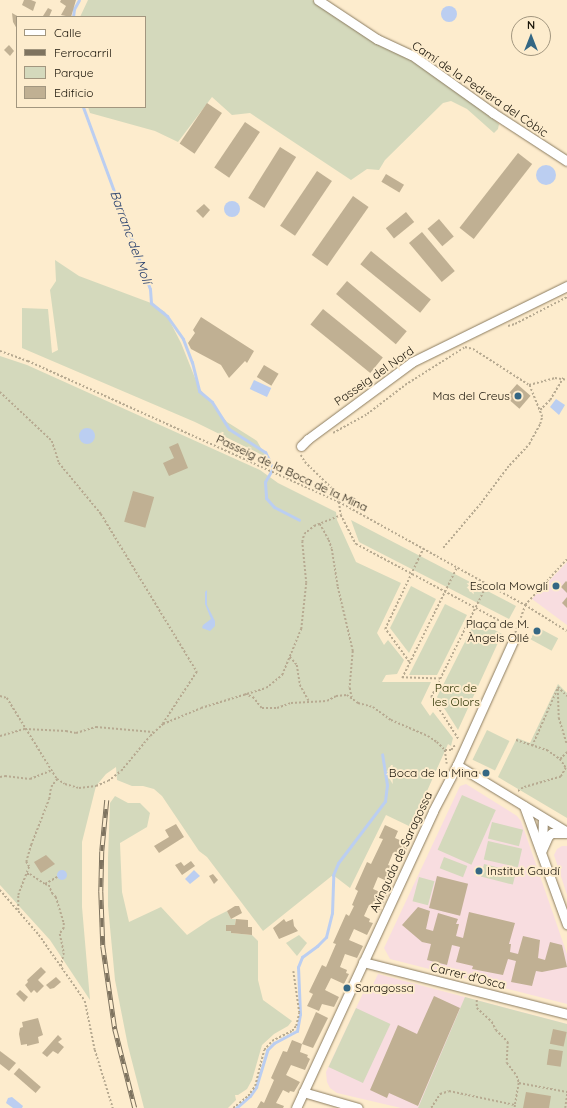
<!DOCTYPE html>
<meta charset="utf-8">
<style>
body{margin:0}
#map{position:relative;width:567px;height:1108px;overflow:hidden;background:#fdeccd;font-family:Quicksand,sans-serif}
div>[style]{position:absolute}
.education>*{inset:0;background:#f8dde0}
.green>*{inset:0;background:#d4d9bc;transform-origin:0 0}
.water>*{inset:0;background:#bbcef1;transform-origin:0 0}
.round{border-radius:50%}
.stream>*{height:3px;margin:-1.5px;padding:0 1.5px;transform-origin:1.5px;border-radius:1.5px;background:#bbcef1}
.building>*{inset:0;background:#c0b093;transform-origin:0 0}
.path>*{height:1.5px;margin-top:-0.75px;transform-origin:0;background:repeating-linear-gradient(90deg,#b7aa91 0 2px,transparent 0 4px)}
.roads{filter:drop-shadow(0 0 1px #8b7c60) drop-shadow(0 0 1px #8b7c60)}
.street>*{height:9px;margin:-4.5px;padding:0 4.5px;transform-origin:4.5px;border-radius:4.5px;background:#fff}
.rail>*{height:4.5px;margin-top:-2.25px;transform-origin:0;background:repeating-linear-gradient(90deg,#fdeccd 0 9px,#7e735f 0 18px);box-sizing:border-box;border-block:1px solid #7e735f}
.dots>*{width:11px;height:11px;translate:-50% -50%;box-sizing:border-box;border:2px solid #fdeccd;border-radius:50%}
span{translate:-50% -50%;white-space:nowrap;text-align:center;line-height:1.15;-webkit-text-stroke:4px #fdeccd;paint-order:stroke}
.street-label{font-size:12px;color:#191409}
.poi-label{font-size:12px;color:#191409}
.right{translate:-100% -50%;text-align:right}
.left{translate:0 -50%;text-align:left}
.park-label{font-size:12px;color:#2c3101}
.water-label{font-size:13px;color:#29416e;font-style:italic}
.legend{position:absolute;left:16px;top:16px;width:130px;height:92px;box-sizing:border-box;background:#fdeccd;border:1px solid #a2967f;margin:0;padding:5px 7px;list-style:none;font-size:12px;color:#191409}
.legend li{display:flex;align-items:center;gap:8px;height:20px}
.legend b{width:20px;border:1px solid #a2967f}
.north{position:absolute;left:511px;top:16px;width:40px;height:40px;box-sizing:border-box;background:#fdeccd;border:1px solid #a2967f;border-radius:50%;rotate:0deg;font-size:11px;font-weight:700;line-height:16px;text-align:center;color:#191409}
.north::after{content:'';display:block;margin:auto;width:14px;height:18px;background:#346784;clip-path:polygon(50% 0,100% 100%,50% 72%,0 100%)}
</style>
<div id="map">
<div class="education">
<div style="clip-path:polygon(567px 562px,567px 625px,532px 599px)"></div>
<div style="clip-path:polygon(466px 784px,517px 816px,521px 821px,567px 954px,567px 1004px,390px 959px,384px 948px,460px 786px)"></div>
<div style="clip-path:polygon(562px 846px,567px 846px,567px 895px,554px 855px,557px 849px)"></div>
<div style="clip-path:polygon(378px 974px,567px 1024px,567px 1108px,401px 1108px,337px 1093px,330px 1088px,327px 1082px,326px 1072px,364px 991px,369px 993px)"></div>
</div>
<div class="green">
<div style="clip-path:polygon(88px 0,312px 0,364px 36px,412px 60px,472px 101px,499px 124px,498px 129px,494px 133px,467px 109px,451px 101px,443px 103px,385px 160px,379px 170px,367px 169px,351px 180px,250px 113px,232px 115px,212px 97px,178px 142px,155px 131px,90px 113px,88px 107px,145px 107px,145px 17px,80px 17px)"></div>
<div style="clip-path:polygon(55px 260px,79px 276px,151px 303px,165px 312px,181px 343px,199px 388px,227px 422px,257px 441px,266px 457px,195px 422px,22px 348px,22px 308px,48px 309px,52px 353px,58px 350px,50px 290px,56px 281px)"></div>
<div style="clip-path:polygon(0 356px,27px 365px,260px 470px,278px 483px,336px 512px,337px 520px,356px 562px,401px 583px,377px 633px,384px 645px,388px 640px,404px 660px,397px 674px,386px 675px,382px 682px,431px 682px,421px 703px,430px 716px,433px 712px,453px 738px,451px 746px,448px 744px,411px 827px,386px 815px,350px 888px,333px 875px,263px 931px,207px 857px,199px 851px,162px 796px,154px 789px,143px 786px,132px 786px,117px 780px,116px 767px,106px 774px,96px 786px,82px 842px,82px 907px,90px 1000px,50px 940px,0 885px)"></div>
<div style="clip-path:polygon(351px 520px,516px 606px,509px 619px,359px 542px)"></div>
<div style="clip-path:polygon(411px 586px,436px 599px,409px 653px,390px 628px)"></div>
<div style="clip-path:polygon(445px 604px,467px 615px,437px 675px,409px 675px)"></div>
<div style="clip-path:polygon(476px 620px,502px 634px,458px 730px,437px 697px)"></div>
<div style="left:537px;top:627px;width:24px;height:14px;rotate:28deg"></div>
<div style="clip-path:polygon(558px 684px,567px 693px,567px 818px,498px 777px,517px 738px,530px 743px)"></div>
<div style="left:487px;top:730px;width:25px;height:33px;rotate:26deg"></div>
<div style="left:462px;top:795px;width:37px;height:60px;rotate:24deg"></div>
<div style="clip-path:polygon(115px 796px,128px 803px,140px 803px,150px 813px,147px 827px,120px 843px,122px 892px,129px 922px,161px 907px,187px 935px,211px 919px,227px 911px,231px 919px,236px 919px,235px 925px,226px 925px,226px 931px,231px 931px,231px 933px,252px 935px,258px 941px,258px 980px,263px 1000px,292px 1021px,288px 1026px,274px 1034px,262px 1045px,252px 1080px,247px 1089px,238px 1095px,235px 1095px,236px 1100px,228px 1108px,144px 1108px,128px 1046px,115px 980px,108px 906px,108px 858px,110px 803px)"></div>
<div style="left:492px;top:822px;width:32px;height:17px;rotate:14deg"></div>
<div style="left:488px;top:841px;width:35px;height:19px;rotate:13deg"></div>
<div style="left:444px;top:857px;width:25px;height:12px;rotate:21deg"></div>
<div style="left:484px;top:864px;width:33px;height:13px;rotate:14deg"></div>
<div style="left:419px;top:877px;width:16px;height:25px;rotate:15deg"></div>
<div style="clip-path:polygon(299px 935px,307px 943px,297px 956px,286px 943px)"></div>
<div style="clip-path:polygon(465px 997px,567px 1024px,567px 1108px,418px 1108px)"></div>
<div style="left:356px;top:1008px;width:38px;height:65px;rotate:25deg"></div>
</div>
<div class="water">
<div class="round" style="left:441px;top:6px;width:16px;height:16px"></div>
<div class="round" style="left:536px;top:165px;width:20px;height:20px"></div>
<div class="round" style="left:224px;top:201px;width:16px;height:16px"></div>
<div style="left:254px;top:380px;width:19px;height:10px;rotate:25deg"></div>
<div style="clip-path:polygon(556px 399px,565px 405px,559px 415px,550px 407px)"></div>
<div class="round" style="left:79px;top:428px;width:16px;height:16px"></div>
<div style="clip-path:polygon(207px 590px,207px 605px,215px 621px,215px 626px,210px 631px,202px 628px,203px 625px,211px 619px,205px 604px,205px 592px)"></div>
<div class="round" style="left:57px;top:870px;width:10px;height:10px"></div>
<div style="clip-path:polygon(194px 870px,200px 876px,190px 884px,185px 879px)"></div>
<div style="clip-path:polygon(12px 1097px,23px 1106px,22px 1108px,13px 1108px,6px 1103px,8px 1098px)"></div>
</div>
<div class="stream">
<div style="left:73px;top:17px;width:8px;rotate:-83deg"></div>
<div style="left:74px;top:9px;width:10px;rotate:-61deg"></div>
<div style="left:83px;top:107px;width:194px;rotate:69.8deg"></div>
<div style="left:150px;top:289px;width:14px;rotate:86deg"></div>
<div style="left:151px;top:303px;width:21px;rotate:39deg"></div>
<div style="left:167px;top:316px;width:28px;rotate:55deg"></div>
<div style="left:183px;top:339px;width:25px;rotate:69deg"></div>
<div style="left:192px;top:362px;width:30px;rotate:76deg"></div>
<div style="left:199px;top:391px;width:17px;rotate:40deg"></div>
<div style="left:212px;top:402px;width:32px;rotate:58deg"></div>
<div style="left:229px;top:429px;width:43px;rotate:32.6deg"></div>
<div style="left:265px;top:452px;width:18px;rotate:63deg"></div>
<div style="left:273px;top:468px;width:16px;rotate:120deg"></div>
<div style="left:265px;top:482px;width:16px;rotate:86deg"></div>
<div style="left:266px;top:498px;width:12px;rotate:48deg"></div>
<div style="left:274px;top:507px;width:28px;rotate:27deg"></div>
<div style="left:236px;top:1108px;width:18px;rotate:-41deg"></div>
<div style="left:250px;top:1096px;width:11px;rotate:-56deg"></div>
<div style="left:256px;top:1087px;width:39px;rotate:-73deg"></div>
<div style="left:267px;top:1050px;width:10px;rotate:-45deg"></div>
<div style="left:274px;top:1043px;width:26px;rotate:-28deg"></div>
<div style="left:297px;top:1031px;width:17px;rotate:-80deg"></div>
<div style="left:300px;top:1014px;width:47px;rotate:-92.4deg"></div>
<div style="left:298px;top:967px;width:11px;rotate:-68deg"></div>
<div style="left:302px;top:957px;width:19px;rotate:-36deg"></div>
<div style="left:317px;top:946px;width:13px;rotate:-45deg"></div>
<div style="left:326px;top:937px;width:25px;rotate:-76deg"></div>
<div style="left:332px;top:913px;width:38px;rotate:-88deg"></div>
<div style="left:333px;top:875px;width:13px;rotate:-67deg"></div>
<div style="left:338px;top:863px;width:78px;rotate:-52.8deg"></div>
<div style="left:385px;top:801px;width:16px;rotate:-83deg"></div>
<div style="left:387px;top:785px;width:31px;rotate:-99deg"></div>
</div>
<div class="building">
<div style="clip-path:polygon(24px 0,31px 0,36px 2px,33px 11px,22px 5px)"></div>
<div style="clip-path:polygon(61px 0,76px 0,71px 17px,61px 15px,66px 6px,60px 2px)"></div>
<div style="clip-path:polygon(48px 8px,52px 10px,49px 17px,45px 17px,43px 16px)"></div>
<div style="clip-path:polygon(12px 13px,19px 17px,17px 17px,17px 29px,13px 22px)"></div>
<div style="clip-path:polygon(9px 45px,14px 51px,10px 56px,4px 50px)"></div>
<div style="left:207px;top:103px;width:18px;height:49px;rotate:34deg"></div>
<div style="left:245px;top:122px;width:18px;height:55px;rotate:34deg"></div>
<div style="left:280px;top:147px;width:19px;height:60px;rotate:32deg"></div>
<div style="left:518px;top:153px;width:18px;height:95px;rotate:38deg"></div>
<div style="left:317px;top:171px;width:18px;height:66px;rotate:34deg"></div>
<div style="left:386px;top:174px;width:21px;height:9px;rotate:31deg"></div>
<div style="left:353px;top:196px;width:19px;height:72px;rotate:35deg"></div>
<div style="clip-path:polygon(204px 204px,210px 210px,203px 218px,196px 211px)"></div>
<div style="left:406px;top:212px;width:13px;height:26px;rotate:51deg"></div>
<div style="left:439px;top:219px;width:23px;height:15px;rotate:50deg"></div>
<div style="left:422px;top:232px;width:51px;height:17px;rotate:50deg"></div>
<div style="left:371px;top:251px;width:77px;height:17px;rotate:39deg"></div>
<div style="left:347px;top:281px;width:78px;height:17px;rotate:40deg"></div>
<div style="left:323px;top:309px;width:77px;height:20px;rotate:39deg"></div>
<div style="clip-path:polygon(201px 317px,254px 351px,247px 363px,245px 361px,229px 378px,221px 365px,191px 349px,188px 343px,195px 333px,193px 330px)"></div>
<div style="left:264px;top:365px;width:17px;height:14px;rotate:31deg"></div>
<div style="left:517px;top:384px;width:18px;height:17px;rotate:41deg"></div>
<div style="clip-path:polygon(178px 443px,188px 468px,169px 476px,163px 463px,174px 458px,169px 447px)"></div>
<div style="left:133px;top:491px;width:22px;height:32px;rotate:16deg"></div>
<div style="clip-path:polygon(566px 581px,567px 582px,567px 593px,561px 587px)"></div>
<div style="clip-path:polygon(567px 597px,567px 608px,562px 603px)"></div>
<div style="clip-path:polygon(176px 824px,184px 837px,159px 853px,154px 846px,169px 837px,165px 830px)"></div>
<div style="clip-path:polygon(385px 825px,398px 831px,395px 838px,409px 844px,403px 858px,393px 853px,388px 865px,398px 869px,391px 883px,378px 877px,373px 889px,387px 895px,380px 910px,369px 905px,364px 916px,370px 919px,369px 922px,373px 923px,367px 935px,354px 929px,349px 940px,363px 946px,357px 958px,345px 954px,340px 967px,347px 970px,346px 973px,349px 974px,344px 984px,331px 978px,325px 990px,339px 997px,334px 1007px,322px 1004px,319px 1011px,307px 1006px,313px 994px,309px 992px,322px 965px,326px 967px,336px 944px,333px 943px,346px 914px,349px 916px,354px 906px,352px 905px,358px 891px,355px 889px,367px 862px,371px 864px,383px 839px,379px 838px)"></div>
<div style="clip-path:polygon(46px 855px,55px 864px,41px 873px,34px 862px)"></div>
<div style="clip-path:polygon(191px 861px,195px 866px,182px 875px,175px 865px,181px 862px,184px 866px)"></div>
<div style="clip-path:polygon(213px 874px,218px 880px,214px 884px,209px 876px)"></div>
<div style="left:437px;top:876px;width:32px;height:33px;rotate:14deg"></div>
<div style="clip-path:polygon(235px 906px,239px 906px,242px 913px,231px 919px,227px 911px)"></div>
<div style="clip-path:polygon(418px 907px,430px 911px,426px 929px,433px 931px,438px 913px,458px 919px,456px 924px,459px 924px,456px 936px,463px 938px,469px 912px,515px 923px,509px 944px,511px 944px,510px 952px,518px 954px,523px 936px,540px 940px,538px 958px,545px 960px,550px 942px,562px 945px,567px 967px,542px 972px,536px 971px,532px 986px,511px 982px,516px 961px,508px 959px,503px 975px,472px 969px,473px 966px,456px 962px,460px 947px,452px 945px,447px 965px,427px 960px,431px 944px,422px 942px,402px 925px)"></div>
<div style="clip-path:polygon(236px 919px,248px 920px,248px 927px,252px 927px,252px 935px,231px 933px,231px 931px,226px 931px,226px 925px,235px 925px)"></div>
<div style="clip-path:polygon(284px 919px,286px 922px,293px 919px,294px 926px,298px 931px,279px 939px,273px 928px)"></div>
<div style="clip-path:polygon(41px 967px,46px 972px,38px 980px,44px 986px,37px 993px,34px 990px,31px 993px,25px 985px,28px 982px,27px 980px)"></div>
<div style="clip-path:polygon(56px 977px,61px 982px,54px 988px,50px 989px,46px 985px)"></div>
<div style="clip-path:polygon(20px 990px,28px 997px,24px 1002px,16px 994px)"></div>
<div style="clip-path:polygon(434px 996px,460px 1008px,418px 1106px,389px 1093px,387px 1098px,370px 1090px,398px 1025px,417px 1034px)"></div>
<div style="clip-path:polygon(316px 1012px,328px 1018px,313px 1048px,302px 1044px)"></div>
<div style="clip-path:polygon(38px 1018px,43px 1035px,38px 1037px,39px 1043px,27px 1046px,27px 1044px,21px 1045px,19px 1034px,20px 1028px,23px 1027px,22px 1022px)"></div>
<div style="left:553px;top:1029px;width:14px;height:15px;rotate:12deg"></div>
<div style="clip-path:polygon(58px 1035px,62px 1039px,58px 1042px,64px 1047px,58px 1054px,53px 1051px,47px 1057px,42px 1053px)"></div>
<div style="clip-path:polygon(292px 1040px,302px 1044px,300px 1052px,308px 1055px,307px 1057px,310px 1059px,305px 1070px,291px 1065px,286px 1075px,300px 1082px,294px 1092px,290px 1091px,289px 1093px,283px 1090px,276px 1103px,284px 1106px,283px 1108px,257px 1108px,261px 1101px,264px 1103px,274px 1080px,271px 1078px,283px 1051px,287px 1052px)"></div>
<div style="left:549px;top:1049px;width:14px;height:16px;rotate:8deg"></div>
<div style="clip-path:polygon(0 1051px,16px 1063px,9px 1071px,0 1064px)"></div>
<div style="left:19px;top:1068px;width:29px;height:8px;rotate:41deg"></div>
<div style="clip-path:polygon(526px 1092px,551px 1096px,549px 1108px,523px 1108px)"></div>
</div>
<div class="path">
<div style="left:508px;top:326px;width:7px;rotate:-16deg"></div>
<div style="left:515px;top:324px;width:59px;rotate:-27.4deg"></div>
<div style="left:0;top:351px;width:30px;rotate:20deg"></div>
<div style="left:28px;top:361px;width:341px;rotate:24.4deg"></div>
<div style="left:339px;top:502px;width:213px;rotate:29deg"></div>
<div style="left:525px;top:605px;width:49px;rotate:31.8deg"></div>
<div style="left:0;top:392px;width:71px;rotate:43.3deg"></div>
<div style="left:52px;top:441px;width:23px;rotate:72deg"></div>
<div style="left:59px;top:463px;width:66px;rotate:50.5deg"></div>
<div style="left:101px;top:514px;width:185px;rotate:58.7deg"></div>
<div style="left:197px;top:672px;width:62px;rotate:123.2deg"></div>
<div style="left:540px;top:410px;width:14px;rotate:-45deg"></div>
<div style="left:550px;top:400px;width:26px;rotate:-59deg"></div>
<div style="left:333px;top:433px;width:39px;rotate:-29deg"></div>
<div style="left:367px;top:414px;width:48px;rotate:-37.3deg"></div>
<div style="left:405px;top:385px;width:71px;rotate:-32.3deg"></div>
<div style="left:465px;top:347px;width:8px;rotate:14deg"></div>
<div style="left:473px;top:349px;width:67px;rotate:32.7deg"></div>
<div style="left:529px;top:385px;width:27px;rotate:-15deg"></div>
<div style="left:555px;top:378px;width:12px;rotate:9deg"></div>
<div style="left:301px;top:455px;width:8px;rotate:60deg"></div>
<div style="left:305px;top:462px;width:46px;rotate:44.1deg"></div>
<div style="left:338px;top:494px;width:21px;rotate:82deg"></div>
<div style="left:341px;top:515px;width:33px;rotate:63deg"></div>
<div style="left:356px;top:544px;width:170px;rotate:28.1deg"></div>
<div style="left:320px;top:524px;width:18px;rotate:61deg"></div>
<div style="left:329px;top:540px;width:9px;rotate:72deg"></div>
<div style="left:332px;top:549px;width:38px;rotate:81deg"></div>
<div style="left:338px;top:587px;width:66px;rotate:76.8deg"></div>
<div style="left:353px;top:651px;width:37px;rotate:95deg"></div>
<div style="left:350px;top:688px;width:10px;rotate:79deg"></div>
<div style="left:443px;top:548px;width:59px;rotate:-49.8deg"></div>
<div style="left:481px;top:503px;width:44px;rotate:-53.4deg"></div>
<div style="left:507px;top:468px;width:33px;rotate:-47deg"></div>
<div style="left:529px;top:444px;width:23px;rotate:-61deg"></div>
<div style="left:540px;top:424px;width:7px;rotate:-74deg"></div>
<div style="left:542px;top:417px;width:35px;rotate:-112deg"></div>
<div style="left:515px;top:633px;width:30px;rotate:-70deg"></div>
<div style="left:525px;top:605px;width:62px;rotate:-47.6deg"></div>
<div style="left:290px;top:657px;width:11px;rotate:49deg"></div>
<div style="left:297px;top:665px;width:20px;rotate:81deg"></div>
<div style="left:300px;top:685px;width:18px;rotate:61deg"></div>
<div style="left:409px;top:662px;width:41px;rotate:-126deg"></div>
<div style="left:385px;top:629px;width:89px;rotate:-64.6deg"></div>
<div style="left:440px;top:679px;width:38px;rotate:-178deg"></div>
<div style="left:402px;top:678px;width:124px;rotate:-63.6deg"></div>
<div style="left:558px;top:689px;width:29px;rotate:88deg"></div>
<div style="left:559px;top:718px;width:27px;rotate:73deg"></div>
<div style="left:245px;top:694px;width:9px;rotate:21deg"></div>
<div style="left:253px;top:697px;width:14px;rotate:51deg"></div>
<div style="left:262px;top:708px;width:15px"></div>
<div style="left:277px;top:708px;width:15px;rotate:-20deg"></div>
<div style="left:291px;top:703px;width:36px;rotate:-3deg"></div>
<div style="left:327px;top:701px;width:10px;rotate:-29deg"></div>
<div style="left:336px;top:696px;width:11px;rotate:-5deg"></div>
<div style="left:347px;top:695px;width:14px;rotate:36deg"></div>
<div style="left:358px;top:703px;width:16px;rotate:15deg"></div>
<div style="left:373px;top:707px;width:22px;rotate:36deg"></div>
<div style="left:391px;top:720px;width:40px;rotate:23.4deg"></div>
<div style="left:428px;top:736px;width:11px;rotate:34deg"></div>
<div style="left:437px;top:742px;width:11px;rotate:45deg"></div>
<div style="left:445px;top:750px;width:6px"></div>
<div style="left:451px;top:750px;width:6px;rotate:-51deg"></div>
<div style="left:0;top:696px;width:7px;rotate:16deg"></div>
<div style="left:7px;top:698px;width:95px;rotate:58.3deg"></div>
<div style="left:57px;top:779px;width:9px;rotate:32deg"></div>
<div style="left:65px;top:784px;width:15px;rotate:16deg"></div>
<div style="left:79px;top:788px;width:17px;rotate:-7deg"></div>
<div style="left:96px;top:786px;width:13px;rotate:-23deg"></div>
<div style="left:108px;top:781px;width:16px;rotate:-38deg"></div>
<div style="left:121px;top:771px;width:45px;rotate:-50.4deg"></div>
<div style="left:150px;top:736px;width:18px;rotate:-43deg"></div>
<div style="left:163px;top:724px;width:41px;rotate:-22.8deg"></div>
<div style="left:201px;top:708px;width:68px;rotate:-17.1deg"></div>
<div style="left:266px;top:688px;width:21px;rotate:-39deg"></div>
<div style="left:282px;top:675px;width:50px;rotate:-67.6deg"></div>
<div style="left:301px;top:629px;width:46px;rotate:-83.8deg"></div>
<div style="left:306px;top:583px;width:41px;rotate:-95.6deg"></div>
<div style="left:302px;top:542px;width:8px;rotate:-76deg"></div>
<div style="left:304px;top:534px;width:13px;rotate:-39deg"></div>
<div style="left:314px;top:526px;width:29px;rotate:-22deg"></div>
<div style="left:0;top:736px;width:26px;rotate:-16deg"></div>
<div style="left:25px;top:729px;width:41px;rotate:2.8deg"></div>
<div style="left:66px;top:731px;width:10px;rotate:11deg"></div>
<div style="left:76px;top:733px;width:21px;rotate:-17deg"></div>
<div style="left:96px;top:727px;width:57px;rotate:5deg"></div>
<div style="left:458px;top:739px;width:50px;rotate:-122.7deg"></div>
<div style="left:431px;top:697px;width:126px;rotate:-63.6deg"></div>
<div style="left:516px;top:740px;width:33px;rotate:18deg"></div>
<div style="left:547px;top:750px;width:16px;rotate:35deg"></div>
<div style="left:560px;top:759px;width:11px;rotate:56deg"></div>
<div style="left:566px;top:768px;width:10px;rotate:119deg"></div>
<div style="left:561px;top:777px;width:40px;rotate:164deg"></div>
<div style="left:523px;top:788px;width:7px;rotate:146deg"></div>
<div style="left:532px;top:746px;width:64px;rotate:-66.2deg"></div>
<div style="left:558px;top:687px;width:13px;rotate:45deg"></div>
<div style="left:445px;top:750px;width:14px;rotate:82deg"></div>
<div style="left:560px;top:759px;width:10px;rotate:-45deg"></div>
<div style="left:0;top:777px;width:5px;rotate:-11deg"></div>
<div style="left:5px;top:776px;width:25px;rotate:7deg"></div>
<div style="left:30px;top:779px;width:22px;rotate:-22deg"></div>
<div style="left:27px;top:874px;width:3px"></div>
<div style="left:30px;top:874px;width:18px;rotate:34deg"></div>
<div style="left:45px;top:884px;width:14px;rotate:-30deg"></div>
<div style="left:45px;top:884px;width:4px;rotate:14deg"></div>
<div style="left:49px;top:885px;width:9px;rotate:69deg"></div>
<div style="left:52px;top:893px;width:6px;rotate:45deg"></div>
<div style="left:56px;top:897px;width:27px;rotate:73deg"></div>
<div style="left:64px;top:923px;width:5px;rotate:90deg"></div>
<div style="left:64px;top:928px;width:7px;rotate:124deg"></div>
<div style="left:60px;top:934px;width:19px;rotate:78deg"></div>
<div style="left:64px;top:953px;width:14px;rotate:102deg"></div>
<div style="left:0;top:890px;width:60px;rotate:49.1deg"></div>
<div style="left:39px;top:935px;width:80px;rotate:55.1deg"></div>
<div style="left:85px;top:1001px;width:50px;rotate:78.5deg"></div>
<div style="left:95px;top:1050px;width:61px;rotate:72.8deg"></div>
<div style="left:18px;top:910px;width:15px;rotate:-90deg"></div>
<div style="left:18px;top:895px;width:30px;rotate:-69deg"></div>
<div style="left:29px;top:867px;width:6px;rotate:-121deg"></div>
<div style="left:26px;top:862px;width:18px;rotate:-74deg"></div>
<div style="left:31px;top:845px;width:49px;rotate:-68.6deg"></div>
<div style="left:49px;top:799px;width:12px;rotate:-81deg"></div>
<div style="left:51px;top:787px;width:10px;rotate:-53deg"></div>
<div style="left:477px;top:1000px;width:8px;rotate:90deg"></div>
<div style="left:477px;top:1008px;width:21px;rotate:43deg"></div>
<div style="left:492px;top:1022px;width:9px;rotate:63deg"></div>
<div style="left:496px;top:1030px;width:17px;rotate:45deg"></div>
<div style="left:508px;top:1042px;width:21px;rotate:93deg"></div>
<div style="left:507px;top:1063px;width:16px;rotate:52deg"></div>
<div style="left:517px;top:1076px;width:7px;rotate:74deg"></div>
<div style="left:519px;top:1083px;width:22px;rotate:100deg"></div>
<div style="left:519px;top:1083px;width:49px;rotate:10.6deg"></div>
<div style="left:233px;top:1108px;width:19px;rotate:-39deg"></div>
<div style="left:248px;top:1096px;width:12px;rotate:-55deg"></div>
<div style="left:255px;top:1086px;width:37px;rotate:-76deg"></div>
<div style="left:264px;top:1050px;width:12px;rotate:-48deg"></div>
<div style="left:272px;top:1041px;width:22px;rotate:-27deg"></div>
<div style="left:292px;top:1031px;width:6px;rotate:-51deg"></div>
<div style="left:296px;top:1026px;width:13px;rotate:-77deg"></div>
<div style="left:299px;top:1013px;width:42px;rotate:-98.1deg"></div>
<div style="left:431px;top:1108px;width:17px;rotate:-57deg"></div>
<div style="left:440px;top:1094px;width:9px;rotate:-18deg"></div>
<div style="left:449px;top:1091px;width:67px;rotate:12deg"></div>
<div style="left:515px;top:1105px;width:3px;rotate:90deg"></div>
<div style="left:565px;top:1108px;width:15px;rotate:-82deg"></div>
</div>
<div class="roads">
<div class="street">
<div style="left:318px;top:0;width:71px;rotate:33.5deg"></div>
<div style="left:377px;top:39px;width:38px;rotate:25deg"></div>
<div style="left:412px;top:55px;width:100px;rotate:35.6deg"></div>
<div style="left:493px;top:113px;width:88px;rotate:33deg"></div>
<div style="left:301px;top:446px;width:10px;rotate:-45deg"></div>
<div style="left:308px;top:439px;width:129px;rotate:-36.5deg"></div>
<div style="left:412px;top:362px;width:173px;rotate:-26.1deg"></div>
<div style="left:457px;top:765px;width:129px;rotate:31.3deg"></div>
<div style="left:524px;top:806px;width:126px;rotate:70deg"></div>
<div style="left:542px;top:847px;width:29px;rotate:-88deg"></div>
<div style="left:541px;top:852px;width:17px;rotate:-66deg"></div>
<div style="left:548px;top:836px;width:5px;rotate:-37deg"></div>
<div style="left:552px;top:833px;width:14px"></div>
<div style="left:363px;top:962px;width:211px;rotate:14.3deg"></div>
<div style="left:303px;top:1092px;width:57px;rotate:16.2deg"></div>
<div style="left:296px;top:1108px;width:327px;rotate:-65.2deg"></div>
<div style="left:433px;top:811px;width:52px;rotate:-62.4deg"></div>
<div style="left:457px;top:765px;width:136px;rotate:-65.7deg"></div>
</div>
</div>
<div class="rail">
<div style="left:107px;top:800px;width:51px;rotate:95.6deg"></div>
<div style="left:102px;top:851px;width:40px;rotate:91.4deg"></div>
<div style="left:101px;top:891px;width:55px;rotate:87.9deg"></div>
<div style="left:103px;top:946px;width:84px;rotate:81.8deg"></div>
<div style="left:115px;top:1029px;width:81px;rotate:75.8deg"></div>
</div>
<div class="dots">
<div style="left:518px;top:396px;background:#346784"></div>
<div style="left:556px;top:586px;background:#346784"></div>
<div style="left:537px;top:631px;background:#346784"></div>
<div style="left:486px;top:773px;background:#346784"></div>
<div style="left:479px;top:871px;background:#346784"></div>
<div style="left:347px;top:988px;background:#346784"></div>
</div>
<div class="street-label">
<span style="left:480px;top:89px;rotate:34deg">Camí de la Pedrera del Còbic</span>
<span style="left:374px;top:376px;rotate:-35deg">Passeig del Nord</span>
<span style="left:292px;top:473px;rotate:25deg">Passeig de la Boca de la Mina</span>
<span style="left:401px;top:852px;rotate:-65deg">Avinguda de Saragossa</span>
<span style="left:468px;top:976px;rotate:14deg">Carrer d'Osca</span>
</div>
<div class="poi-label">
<span class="right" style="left:510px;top:396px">Mas del Creus</span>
<span class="right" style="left:548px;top:586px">Escola Mowgli</span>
<span class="right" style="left:529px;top:631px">Plaça de M.<br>Àngels Ollé</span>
<span class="right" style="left:478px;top:773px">Boca de la Mina</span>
<span class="left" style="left:487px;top:871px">Institut Gaudí</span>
<span class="left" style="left:355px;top:988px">Saragossa</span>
</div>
<div class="park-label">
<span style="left:456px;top:695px">Parc de<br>les Olors</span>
</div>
<div class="water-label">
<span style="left:131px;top:237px;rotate:70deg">Barranc del Molí</span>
</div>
<ul class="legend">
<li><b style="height:5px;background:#fff"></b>Calle</li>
<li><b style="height:5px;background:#7e735f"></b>Ferrocarril</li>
<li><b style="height:11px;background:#d4d9bc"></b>Parque</li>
<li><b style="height:11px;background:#c0b093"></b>Edificio</li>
</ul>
<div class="north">N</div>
</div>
